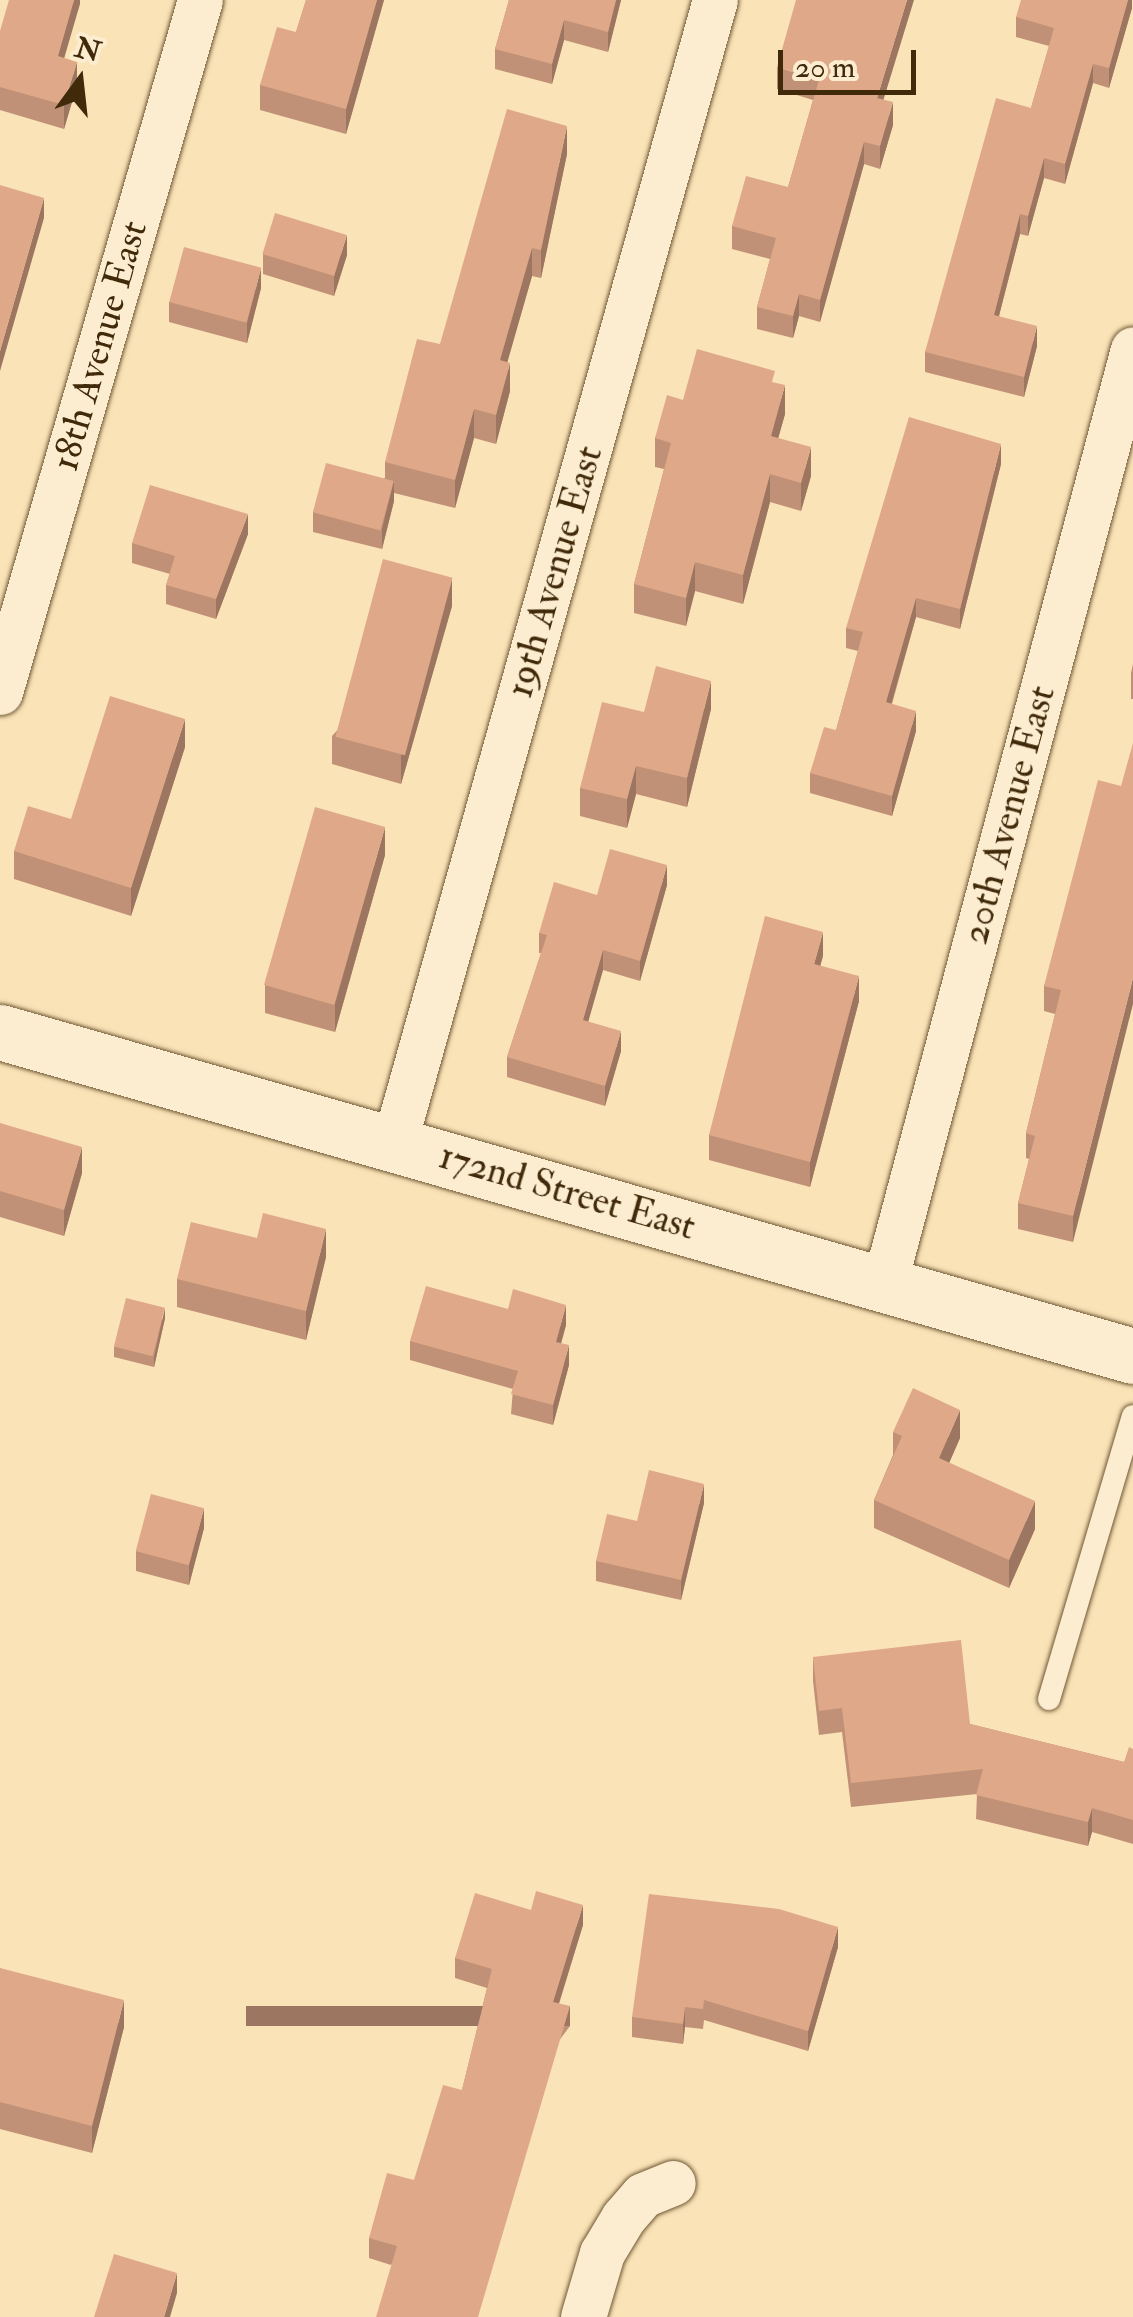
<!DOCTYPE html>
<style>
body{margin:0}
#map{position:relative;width:1133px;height:2317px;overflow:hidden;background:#fae3b7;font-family:"IM FELL Double Pica",serif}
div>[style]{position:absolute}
.roads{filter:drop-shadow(0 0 2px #6f5835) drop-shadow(0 0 2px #6f5835)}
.lane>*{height:22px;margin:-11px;padding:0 11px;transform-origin:11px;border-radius:11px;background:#fcedd0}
.street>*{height:45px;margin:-22.5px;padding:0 22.5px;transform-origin:22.5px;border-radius:22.5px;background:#fcedd0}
.secondary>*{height:55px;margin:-27.5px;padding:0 27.5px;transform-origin:27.5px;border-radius:27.5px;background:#fcedd0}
.wall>*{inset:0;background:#c09176}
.shaded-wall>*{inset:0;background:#9c7660;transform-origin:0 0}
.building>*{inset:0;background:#dfa989;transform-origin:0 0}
span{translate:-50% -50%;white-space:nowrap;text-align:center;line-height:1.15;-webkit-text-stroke:8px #fcedd0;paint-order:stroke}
.street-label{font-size:38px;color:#412a0a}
.north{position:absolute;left:30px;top:30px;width:100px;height:100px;-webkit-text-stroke:8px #fcedd0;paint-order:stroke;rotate:15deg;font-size:28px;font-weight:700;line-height:40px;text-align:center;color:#412a0a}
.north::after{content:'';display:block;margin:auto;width:35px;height:45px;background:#412a0a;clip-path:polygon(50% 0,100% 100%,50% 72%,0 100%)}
.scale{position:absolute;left:778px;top:50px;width:138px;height:45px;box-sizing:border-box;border:5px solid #412a0a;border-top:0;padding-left:12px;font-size:30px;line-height:35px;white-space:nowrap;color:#412a0a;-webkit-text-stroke:8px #fcedd0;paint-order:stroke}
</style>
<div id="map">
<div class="roads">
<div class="lane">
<div style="left:1049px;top:1699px;width:295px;rotate:-73.5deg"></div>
</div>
<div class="street">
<div style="left:0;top:692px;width:720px;rotate:-73.88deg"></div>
<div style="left:394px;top:1144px;width:1188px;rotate:-74.33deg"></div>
<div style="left:885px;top:1281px;width:964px;rotate:-75.1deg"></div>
<div style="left:583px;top:2317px;width:67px;rotate:-73.5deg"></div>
<div style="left:602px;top:2253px;width:41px;rotate:-59deg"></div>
<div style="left:623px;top:2218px;width:30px;rotate:-49deg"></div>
<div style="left:643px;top:2195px;width:32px;rotate:-22deg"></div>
</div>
<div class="secondary">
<div style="left:0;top:1032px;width:1178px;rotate:15.96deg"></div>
</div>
</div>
<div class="wall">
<div style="clip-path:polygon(80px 0,64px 58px,77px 85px,64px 129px,0 110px,0 31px)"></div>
<div style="clip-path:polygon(306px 0,384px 0,346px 134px,260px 110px,260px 85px,296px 32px)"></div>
<div style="clip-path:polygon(509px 0,621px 0,608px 52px,564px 40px,552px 84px,495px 69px,495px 49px)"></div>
<div style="clip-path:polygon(1132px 0,1132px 8px,1109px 88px,1093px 83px,1065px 184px,1044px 178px,1028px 236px,1020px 234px,999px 316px,1037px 346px,1024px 397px,925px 372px,925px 352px,1031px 108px,1049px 46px,1016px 37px,1016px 17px)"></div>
<div style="clip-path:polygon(777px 67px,884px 100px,893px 125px,880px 169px,864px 164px,820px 322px,799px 316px,793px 338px,757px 329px,757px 307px,770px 259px,732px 249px,732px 226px,788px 187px,813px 100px,777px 89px)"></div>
<div style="clip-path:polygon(567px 154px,541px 278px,532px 276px,507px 362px,510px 391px,496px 444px,474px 438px,455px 508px,394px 493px,394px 501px,382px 549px,313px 532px,313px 512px,385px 478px,385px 462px,440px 344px)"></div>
<div style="clip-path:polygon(263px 254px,347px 255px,334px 296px,263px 274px)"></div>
<div style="clip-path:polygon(261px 288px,247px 343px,169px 322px,169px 302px)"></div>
<div style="clip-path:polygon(775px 383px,785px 414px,778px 438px,811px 476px,801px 511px,770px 502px,743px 604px,695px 591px,686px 626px,634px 613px,634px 584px,664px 469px,655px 467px,655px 438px,683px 400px)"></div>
<div style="clip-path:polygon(1001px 464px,960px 629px,916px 617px,892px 704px,916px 731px,892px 816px,810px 793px,810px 773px,836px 730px,858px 651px,846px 648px,846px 628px)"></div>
<div style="clip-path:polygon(248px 534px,216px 619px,166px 604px,166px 585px,170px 574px,132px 563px,132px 543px)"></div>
<div style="clip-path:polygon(452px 606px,401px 784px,332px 764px,332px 736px)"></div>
<div style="clip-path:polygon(1133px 664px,1133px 699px,1131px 699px,1131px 673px)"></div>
<div style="clip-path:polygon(711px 709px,687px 807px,636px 794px,627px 828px,580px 816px,580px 788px,644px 712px)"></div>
<div style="clip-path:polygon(185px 747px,131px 916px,14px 879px,14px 851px,71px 819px)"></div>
<div style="clip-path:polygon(1121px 786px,1073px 1242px,1018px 1229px,1018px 1203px,1029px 1159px,1026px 1158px,1026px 1133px,1055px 1014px,1044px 1011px,1044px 986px)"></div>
<div style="clip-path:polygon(385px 855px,335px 1032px,265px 1013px,265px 985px)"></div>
<div style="clip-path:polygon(667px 885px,640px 981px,603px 970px,588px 1021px,621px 1051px,605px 1106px,507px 1077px,507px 1057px,541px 953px,539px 953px,539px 933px,597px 895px)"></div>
<div style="clip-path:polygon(823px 956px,820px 965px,859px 1001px,810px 1187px,709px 1160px,709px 1135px)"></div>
<div style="clip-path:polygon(0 1123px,82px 1173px,64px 1236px,0 1217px)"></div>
<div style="clip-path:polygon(257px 1238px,326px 1257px,306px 1340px,177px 1307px,177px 1279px)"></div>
<div style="clip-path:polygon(165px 1318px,154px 1367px,114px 1357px,114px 1347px)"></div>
<div style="clip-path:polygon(566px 1325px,561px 1343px,569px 1365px,553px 1425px,511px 1414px,513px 1389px,410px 1360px,410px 1341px)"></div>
<div style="clip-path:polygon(893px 1432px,960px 1438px,949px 1463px,1035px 1529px,1009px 1588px,874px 1528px,874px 1500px,893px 1455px)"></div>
<div style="clip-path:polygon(704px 1503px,681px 1600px,596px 1581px,596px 1561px,637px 1521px)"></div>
<div style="clip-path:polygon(204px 1528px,189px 1585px,136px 1571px,136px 1551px)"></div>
<div style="clip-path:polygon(813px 1657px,970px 1724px,1124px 1762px,1133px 1749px,1133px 1844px,1092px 1832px,1088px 1846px,976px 1819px,977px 1794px,851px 1807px,842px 1732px,819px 1735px,813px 1681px)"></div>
<div style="clip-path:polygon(583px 1925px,559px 2004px,570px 2026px,391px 2265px,369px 2258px,369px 2238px,414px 2180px,462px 2090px,487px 1988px,455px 1978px,455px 1958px)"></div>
<div style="clip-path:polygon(838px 1947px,808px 2051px,704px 2020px,703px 2029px,685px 2027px,683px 2044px,632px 2037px,632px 2017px)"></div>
<div style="clip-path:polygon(0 1968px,124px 2027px,92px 2153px,0 2129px)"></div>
</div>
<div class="shaded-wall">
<div style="clip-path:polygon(74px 0,80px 0,80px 4px,58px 79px,58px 56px)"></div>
<div style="clip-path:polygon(377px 0,384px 0,346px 134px,346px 109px)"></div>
<div style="clip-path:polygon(616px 0,621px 0,608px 52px,608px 32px)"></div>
<div style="clip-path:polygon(907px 0,914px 0,877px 121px,877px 98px)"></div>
<div style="clip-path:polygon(1128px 0,1132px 0,1132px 8px,1109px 88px,1109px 68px)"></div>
<div style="clip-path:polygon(564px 20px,564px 40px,552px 84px,552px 64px)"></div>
<div style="clip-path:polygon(77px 62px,77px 85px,64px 129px,64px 105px)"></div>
<div style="clip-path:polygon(1093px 64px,1093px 83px,1065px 184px,1065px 164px)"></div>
<div style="clip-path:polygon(893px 102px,893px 125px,880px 169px,880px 146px)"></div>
<div style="clip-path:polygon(567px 126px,567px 154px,541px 278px,541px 250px)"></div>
<div style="clip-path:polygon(864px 142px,864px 164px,820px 322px,820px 300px)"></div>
<div style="clip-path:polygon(1044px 158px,1044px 178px,1028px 236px,1028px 216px)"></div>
<div style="clip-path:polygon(44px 198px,44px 218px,0 371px,0 351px)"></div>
<div style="clip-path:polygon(1020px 214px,1020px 234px,994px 335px,994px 315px)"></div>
<div style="clip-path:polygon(347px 235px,347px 255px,334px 296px,334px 276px)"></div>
<div style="clip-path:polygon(532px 248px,532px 276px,500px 388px,500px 360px)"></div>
<div style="clip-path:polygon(261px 268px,261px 288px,247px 343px,247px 323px)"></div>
<div style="clip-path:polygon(799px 294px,799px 316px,793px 338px,793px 316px)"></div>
<div style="clip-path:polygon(1037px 326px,1037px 346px,1024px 397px,1024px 377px)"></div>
<div style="clip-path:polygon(510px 363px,510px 391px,496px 444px,496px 415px)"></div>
<div style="clip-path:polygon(785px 385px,785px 414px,771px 464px,771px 436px)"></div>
<div style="clip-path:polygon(474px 409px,474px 438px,455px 508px,455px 480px)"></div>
<div style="clip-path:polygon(1001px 444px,1001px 464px,960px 629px,960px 609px)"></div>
<div style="clip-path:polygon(811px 447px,811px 476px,801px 511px,801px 483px)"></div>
<div style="clip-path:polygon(770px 474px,770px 502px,743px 604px,743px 575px)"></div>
<div style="clip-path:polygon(394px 481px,394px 501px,382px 549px,382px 529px)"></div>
<div style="clip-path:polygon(248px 514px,248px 534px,216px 619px,216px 599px)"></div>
<div style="clip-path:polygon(695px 562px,695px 591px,686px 626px,686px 598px)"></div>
<div style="clip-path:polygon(452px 578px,452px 606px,401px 784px,401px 756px)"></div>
<div style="clip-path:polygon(916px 598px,916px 617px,886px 722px,886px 702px)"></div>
<div style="clip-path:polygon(711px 681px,711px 709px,687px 807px,687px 778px)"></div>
<div style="clip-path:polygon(916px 711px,916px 731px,892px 816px,892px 796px)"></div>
<div style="clip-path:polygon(185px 719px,185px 747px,131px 916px,131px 888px)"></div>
<div style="clip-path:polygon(636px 766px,636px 794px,627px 828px,627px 799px)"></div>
<div style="clip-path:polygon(385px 827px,385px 855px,335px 1032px,335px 1004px)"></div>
<div style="clip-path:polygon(667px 865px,667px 885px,640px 981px,640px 961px)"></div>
<div style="clip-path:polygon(823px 932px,823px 956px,814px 988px,814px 964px)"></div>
<div style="clip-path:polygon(603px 950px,603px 970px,583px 1040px,583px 1020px)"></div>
<div style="clip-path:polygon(859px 976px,859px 1001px,810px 1187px,810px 1162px)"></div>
<div style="clip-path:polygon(1133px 978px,1133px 1004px,1073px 1242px,1073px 1216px)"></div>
<div style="clip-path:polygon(621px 1031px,621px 1051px,605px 1106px,605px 1086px)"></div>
<div style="clip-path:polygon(82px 1147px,82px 1173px,64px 1236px,64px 1210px)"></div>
<div style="clip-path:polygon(326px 1229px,326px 1257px,306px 1340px,306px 1311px)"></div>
<div style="clip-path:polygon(566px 1305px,566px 1325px,556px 1362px,556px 1342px)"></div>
<div style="clip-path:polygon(165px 1308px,165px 1318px,154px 1367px,154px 1357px)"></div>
<div style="clip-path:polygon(569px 1345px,569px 1365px,553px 1425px,553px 1405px)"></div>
<div style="clip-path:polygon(960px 1410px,960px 1438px,939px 1486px,939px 1458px)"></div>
<div style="clip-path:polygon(704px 1484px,704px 1503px,681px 1600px,681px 1580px)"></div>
<div style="clip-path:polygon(1035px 1501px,1035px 1529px,1009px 1588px,1009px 1560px)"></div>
<div style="clip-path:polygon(204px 1508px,204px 1528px,189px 1585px,189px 1565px)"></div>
<div style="clip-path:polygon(1092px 1808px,1092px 1832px,1088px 1846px,1088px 1822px)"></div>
<div style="clip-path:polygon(583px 1905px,583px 1925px,553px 2022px,553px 2002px)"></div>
<div style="clip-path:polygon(838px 1927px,838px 1947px,808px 2051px,808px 2031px)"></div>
<div style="clip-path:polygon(124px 2000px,124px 2027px,92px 2153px,92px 2126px)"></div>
<div style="left:570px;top:2006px;width:20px;height:324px;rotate:90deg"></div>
<div style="clip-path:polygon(685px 2007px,685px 2027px,683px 2044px,683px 2024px)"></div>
<div style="clip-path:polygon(177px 2273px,177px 2293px,170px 2317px,164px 2317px)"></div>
</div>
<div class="building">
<div style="clip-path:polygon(9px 0,74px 0,58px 56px,77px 62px,64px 105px,0 87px,0 31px)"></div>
<div style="clip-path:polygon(306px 0,377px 0,346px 109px,260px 85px,277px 27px,296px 32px)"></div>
<div style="clip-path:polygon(509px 0,616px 0,608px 32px,564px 20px,552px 64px,495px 49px)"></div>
<div style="clip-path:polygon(796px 0,907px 0,877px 98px,893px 102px,880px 146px,864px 142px,820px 300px,799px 294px,793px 316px,757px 307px,776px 238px,732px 226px,746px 176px,788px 187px,819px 80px,777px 67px)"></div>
<div style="clip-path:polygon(1021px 0,1128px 0,1109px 68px,1093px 64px,1065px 164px,1044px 158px,1028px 216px,1020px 214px,994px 315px,1037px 326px,1024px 377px,925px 352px,996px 98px,1031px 108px,1054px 28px,1016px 17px)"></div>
<div style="clip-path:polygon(507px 109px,567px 126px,541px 250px,532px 248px,500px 360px,510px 363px,496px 415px,474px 409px,455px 480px,385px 462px,417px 339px,440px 344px)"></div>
<div style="clip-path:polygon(0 185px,44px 198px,0 351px)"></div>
<div style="left:275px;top:213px;width:75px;height:43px;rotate:17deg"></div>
<div style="left:184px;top:247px;width:80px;height:57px;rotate:15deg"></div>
<div style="clip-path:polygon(697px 349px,775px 371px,772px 382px,785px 385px,771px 436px,811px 447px,801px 483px,770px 474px,743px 575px,695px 562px,686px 598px,634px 584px,671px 443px,655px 438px,667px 395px,683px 400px)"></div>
<div style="clip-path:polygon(909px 417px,1001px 444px,960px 609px,916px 598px,886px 702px,916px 711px,892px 796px,810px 773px,824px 727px,836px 730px,863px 632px,846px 628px)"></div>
<div style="left:326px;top:463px;width:70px;height:51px;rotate:15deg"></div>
<div style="clip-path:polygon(150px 485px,248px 514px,216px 599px,166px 585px,175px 556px,132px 543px)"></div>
<div style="left:383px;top:559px;width:72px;height:184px;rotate:15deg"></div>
<div style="clip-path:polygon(656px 666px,711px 681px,687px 778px,636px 766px,627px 799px,580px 788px,602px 702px,644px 712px)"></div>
<div style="clip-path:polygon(110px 696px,185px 719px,131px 888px,14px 851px,28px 806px,71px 819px)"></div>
<div style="clip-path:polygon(1133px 743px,1133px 978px,1073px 1216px,1018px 1203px,1035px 1136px,1026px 1133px,1061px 990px,1044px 986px,1098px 780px,1121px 786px)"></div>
<div style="left:315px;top:807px;width:73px;height:185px;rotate:16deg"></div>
<div style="clip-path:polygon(610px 849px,667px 865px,640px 961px,603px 950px,583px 1020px,621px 1031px,605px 1086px,507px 1057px,547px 935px,539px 933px,554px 882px,597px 895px)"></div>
<div style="clip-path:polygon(765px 916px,823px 932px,814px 964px,859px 976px,810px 1162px,709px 1135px)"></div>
<div style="clip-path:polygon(0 1123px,82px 1147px,64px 1210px,0 1191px)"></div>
<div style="clip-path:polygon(263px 1213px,326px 1229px,306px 1311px,177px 1279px,191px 1222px,257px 1238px)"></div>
<div style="clip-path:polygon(426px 1286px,508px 1309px,513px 1289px,566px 1305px,556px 1342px,569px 1345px,553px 1405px,511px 1394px,518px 1371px,410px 1341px)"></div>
<div style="left:126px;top:1298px;width:40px;height:50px;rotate:14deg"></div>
<div style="clip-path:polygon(913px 1388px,960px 1410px,939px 1458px,1035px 1501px,1009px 1560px,874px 1500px,902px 1436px,893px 1432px)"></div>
<div style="clip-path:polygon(649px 1470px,704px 1484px,681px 1580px,596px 1561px,607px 1514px,637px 1521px)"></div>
<div style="left:151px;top:1494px;width:55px;height:59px;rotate:15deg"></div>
<div style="clip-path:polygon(961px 1640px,970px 1724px,1124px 1762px,1129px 1747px,1133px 1749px,1133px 1820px,1092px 1808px,1088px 1822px,976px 1795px,983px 1769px,851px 1783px,842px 1708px,819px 1711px,813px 1657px)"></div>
<div style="clip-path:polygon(536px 1891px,583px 1905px,553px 2002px,570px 2006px,478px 2317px,376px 2317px,397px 2246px,369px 2238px,387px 2173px,414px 2180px,443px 2085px,462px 2090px,492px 1969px,455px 1958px,475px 1893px,531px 1910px)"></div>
<div style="clip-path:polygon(649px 1894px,779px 1909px,838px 1927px,808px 2031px,704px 2000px,703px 2009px,685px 2007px,683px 2024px,632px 2017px)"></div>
<div style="clip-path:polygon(0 1968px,124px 2000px,92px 2126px,0 2102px)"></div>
<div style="clip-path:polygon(114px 2254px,177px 2273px,164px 2317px,94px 2317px)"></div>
</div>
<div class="street-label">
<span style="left:100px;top:346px;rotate:-74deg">18th Avenue East</span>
<span style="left:555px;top:572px;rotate:-74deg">19th Avenue East</span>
<span style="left:1009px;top:815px;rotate:-75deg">20th Avenue East</span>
<span style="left:567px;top:1192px;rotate:16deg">172nd Street East</span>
</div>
<div class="north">N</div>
<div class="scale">20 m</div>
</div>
